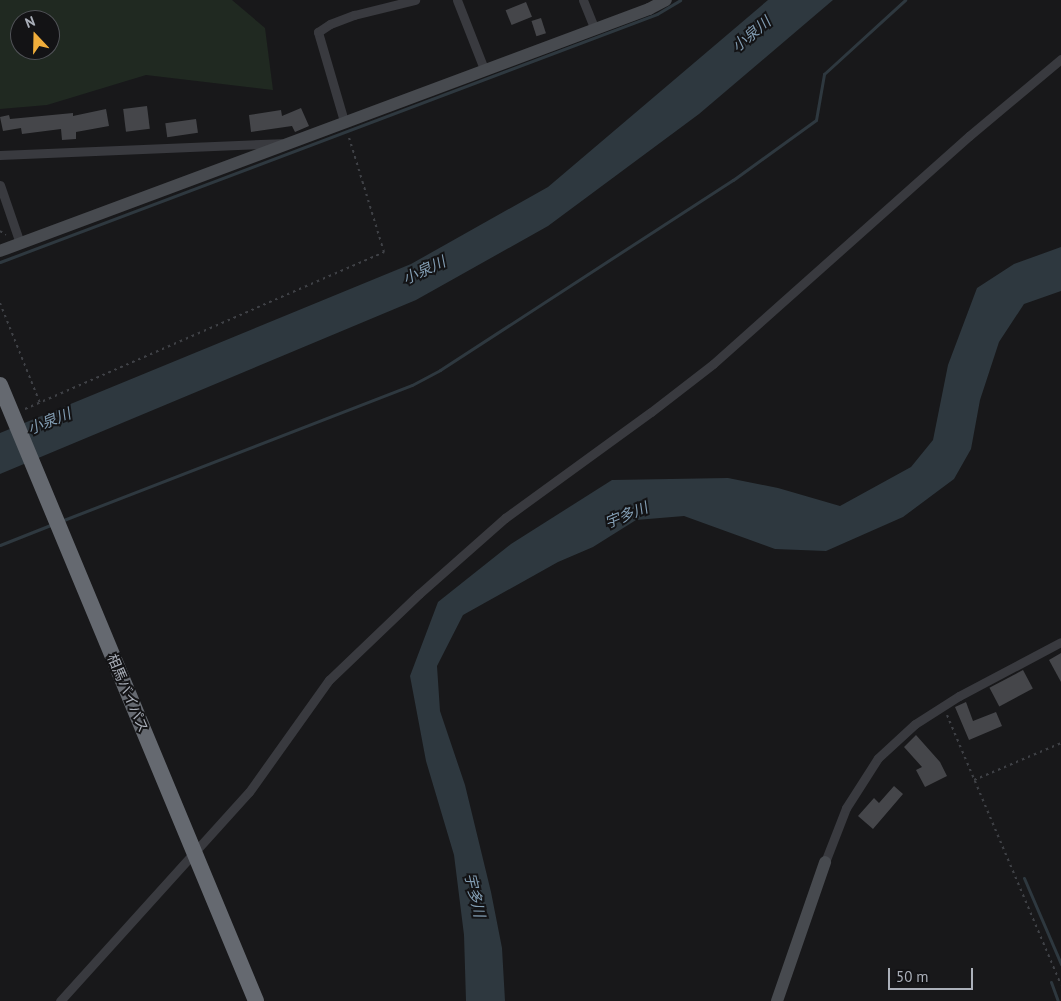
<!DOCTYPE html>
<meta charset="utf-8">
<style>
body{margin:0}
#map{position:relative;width:1061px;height:1001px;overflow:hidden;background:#18181a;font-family:"PT Sans","Noto Sans JP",sans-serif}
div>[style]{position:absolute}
.green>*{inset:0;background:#202921}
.water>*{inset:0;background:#2e383f}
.stream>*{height:3px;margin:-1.5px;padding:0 1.5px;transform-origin:1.5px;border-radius:1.5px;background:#2e383f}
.building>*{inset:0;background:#45464a;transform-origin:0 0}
.path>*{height:2px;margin-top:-1px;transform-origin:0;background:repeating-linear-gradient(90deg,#3f4146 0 2.5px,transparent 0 6.5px)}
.street>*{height:9px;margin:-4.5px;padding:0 4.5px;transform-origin:4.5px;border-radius:4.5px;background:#393a3f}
.secondary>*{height:12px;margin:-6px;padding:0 6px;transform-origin:6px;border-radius:6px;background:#474a4f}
.highway-bridge>*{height:16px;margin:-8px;padding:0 8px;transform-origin:8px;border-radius:8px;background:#656970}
span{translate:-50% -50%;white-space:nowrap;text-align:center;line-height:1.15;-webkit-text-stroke:4px #131315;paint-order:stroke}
.street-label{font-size:14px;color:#abb0ba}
.water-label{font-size:15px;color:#839eb4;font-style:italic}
.north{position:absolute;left:10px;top:10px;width:50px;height:50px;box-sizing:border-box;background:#131315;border:1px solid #505257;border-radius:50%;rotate:339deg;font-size:14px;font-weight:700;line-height:20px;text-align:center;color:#abb0ba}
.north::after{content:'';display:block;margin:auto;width:18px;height:22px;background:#f0ae3b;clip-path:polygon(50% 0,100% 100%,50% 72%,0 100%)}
.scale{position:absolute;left:888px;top:968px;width:85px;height:22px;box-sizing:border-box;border:2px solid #abb0ba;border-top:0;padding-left:6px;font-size:15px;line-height:18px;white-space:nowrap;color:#abb0ba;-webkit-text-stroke:4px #131315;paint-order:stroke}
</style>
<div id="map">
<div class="green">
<div style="clip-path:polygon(evenodd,0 0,232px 0,265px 28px,273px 90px,146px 75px,47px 105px,0 109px,0 0,20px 20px,50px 20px,50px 50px,20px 50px,20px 20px)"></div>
</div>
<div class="water">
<div style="clip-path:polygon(768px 0,833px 0,699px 114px,548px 226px,416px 300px,0 474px,0 433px,411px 264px,548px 187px)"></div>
<div style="clip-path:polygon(1061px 247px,1061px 291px,1024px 304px,999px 342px,980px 400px,971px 449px,954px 479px,903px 517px,826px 551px,775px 549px,684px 516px,636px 520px,593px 547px,558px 562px,463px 615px,437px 666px,440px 711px,465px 785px,491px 892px,502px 948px,505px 1001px,466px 1001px,464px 935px,454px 855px,426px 761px,410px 676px,438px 602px,511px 544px,612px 480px,728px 478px,778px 488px,840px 506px,911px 467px,933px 440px,948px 365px,977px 288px,1014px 264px)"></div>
</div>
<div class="stream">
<div style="left:0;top:262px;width:702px;rotate:-20.68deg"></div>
<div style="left:657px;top:14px;width:27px;rotate:-31deg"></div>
<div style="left:61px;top:521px;width:376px;rotate:-21.2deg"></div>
<div style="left:412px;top:385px;width:32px;rotate:-28deg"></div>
<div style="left:440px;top:370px;width:349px;rotate:-33deg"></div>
<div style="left:733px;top:180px;width:102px;rotate:-35.9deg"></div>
<div style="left:816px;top:120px;width:47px;rotate:-80.1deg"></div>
<div style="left:824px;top:74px;width:110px;rotate:-42.4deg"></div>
<div style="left:0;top:545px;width:57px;rotate:-21.6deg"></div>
<div style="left:1024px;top:878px;width:94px;rotate:66.7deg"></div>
<div style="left:1051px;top:982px;width:20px;rotate:70deg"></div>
</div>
<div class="building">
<div style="left:526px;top:2px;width:16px;height:22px;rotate:68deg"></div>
<div style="left:541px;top:18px;width:16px;height:10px;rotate:72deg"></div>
<div style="left:147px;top:106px;width:23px;height:24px;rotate:83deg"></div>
<div style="clip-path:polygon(301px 108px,309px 126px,295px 132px,292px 126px,251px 132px,249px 115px,281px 110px,282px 116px)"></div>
<div style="clip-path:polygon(106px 109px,109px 126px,76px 132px,76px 139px,62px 140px,61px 129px,22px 134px,21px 128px,3px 131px,0 117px,9px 115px,10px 119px,73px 113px,73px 116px)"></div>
<div style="left:196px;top:119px;width:14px;height:31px;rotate:82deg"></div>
<div style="clip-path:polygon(1061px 653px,1061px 682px,1049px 660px)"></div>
<div style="left:1023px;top:670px;width:21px;height:38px;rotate:62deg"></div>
<div style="clip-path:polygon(966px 702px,973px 721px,996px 712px,1002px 726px,969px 740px,955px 707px)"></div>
<div style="clip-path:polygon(916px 735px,940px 762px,947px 776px,925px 787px,916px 770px,922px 767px,904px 747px)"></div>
<div style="clip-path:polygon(894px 786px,903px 794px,873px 829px,858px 816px,874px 798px,879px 803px)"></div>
</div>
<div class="path">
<div style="left:0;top:231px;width:7px;rotate:34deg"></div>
<div style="left:0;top:303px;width:108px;rotate:68.2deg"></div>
<div style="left:25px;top:409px;width:392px;rotate:-23.6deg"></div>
<div style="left:384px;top:252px;width:123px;rotate:-107deg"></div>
<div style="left:947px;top:715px;width:293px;rotate:67.1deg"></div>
<div style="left:974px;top:780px;width:95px;rotate:-23deg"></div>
</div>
<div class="street">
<div style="left:457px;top:0;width:74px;rotate:68.6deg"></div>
<div style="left:583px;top:0;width:31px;rotate:68deg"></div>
<div style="left:344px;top:121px;width:93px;rotate:-106.3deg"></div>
<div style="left:318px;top:32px;width:14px;rotate:-34deg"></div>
<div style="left:330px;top:24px;width:26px;rotate:-21deg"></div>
<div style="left:354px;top:15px;width:63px;rotate:-13.8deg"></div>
<div style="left:0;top:155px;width:281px;rotate:-2.4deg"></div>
<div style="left:0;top:185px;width:61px;rotate:71deg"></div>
<div style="left:825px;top:862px;width:58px;rotate:-68.7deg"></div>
<div style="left:846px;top:808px;width:59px;rotate:-57.4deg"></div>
<div style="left:878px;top:758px;width:50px;rotate:-42.6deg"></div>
<div style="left:915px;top:724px;width:52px;rotate:-32.5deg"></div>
<div style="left:959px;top:696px;width:115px;rotate:-27.9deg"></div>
<div style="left:60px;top:1001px;width:282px;rotate:-47.9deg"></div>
<div style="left:249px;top:792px;width:138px;rotate:-54.5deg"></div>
<div style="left:329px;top:680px;width:124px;rotate:-43.7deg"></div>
<div style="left:419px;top:594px;width:115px;rotate:-41.5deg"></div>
<div style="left:505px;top:518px;width:180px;rotate:-36deg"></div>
<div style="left:651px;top:412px;width:78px;rotate:-37.7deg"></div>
<div style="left:713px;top:364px;width:343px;rotate:-41.7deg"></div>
<div style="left:969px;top:136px;width:120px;rotate:-39.9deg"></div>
</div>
<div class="secondary">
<div style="left:0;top:251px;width:693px;rotate:-20.45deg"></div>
<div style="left:649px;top:9px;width:19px;rotate:-28deg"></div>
<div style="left:777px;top:1001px;width:147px;rotate:-70.9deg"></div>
</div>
<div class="highway-bridge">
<div style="left:0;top:385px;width:667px;rotate:67.43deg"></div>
</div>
<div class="street-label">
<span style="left:128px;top:693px;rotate:67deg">相馬バイパス</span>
</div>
<div class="water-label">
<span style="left:751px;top:34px;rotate:-40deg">小泉川</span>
<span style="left:424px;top:270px;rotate:-25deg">小泉川</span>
<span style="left:49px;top:421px;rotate:-22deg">小泉川</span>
<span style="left:626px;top:515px;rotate:-22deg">宇多川</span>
<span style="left:475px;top:895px;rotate:77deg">宇多川</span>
</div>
<div class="north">N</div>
<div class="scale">50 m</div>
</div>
